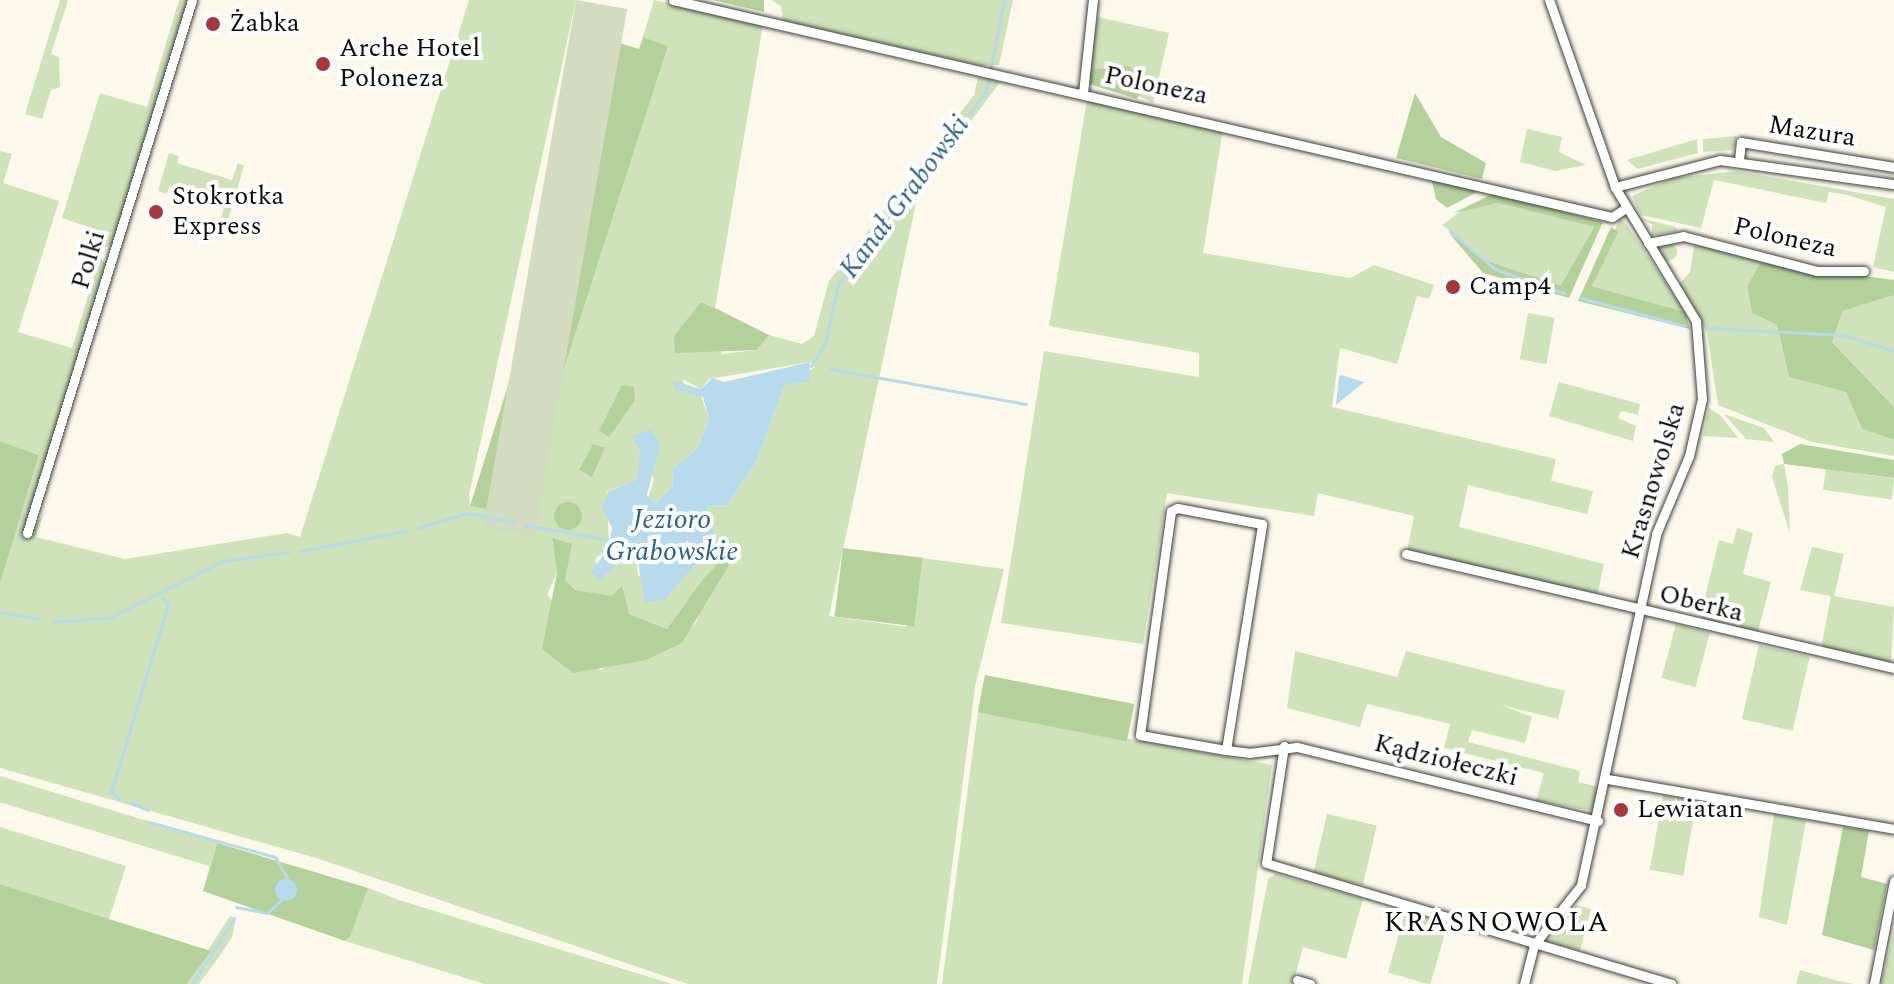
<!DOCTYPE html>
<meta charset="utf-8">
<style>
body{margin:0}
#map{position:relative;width:1894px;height:984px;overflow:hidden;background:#fcf9ec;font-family:Spectral,serif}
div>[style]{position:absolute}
.green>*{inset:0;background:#cfe2ba;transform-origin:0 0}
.round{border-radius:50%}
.forest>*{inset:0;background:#b4d19c;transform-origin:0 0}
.cemetery>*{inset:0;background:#d3dbc0;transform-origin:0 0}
.water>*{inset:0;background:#b7daed}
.stream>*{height:3px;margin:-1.5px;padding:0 1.5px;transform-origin:1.5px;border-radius:1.5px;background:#b7daed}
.roads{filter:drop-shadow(0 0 2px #3e3e3e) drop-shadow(0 0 2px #3e3e3e)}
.street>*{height:9px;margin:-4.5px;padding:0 4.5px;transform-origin:4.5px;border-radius:4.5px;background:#fff}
.dots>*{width:22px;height:22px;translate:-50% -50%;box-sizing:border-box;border:4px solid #fff;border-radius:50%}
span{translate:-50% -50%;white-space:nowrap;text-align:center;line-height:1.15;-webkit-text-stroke:8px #fff;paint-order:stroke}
.poi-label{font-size:26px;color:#0b0b0b}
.left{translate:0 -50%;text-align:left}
.street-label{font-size:26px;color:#0b0b0b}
.water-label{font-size:28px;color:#26608c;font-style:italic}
.neighbourhood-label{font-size:28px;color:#0b0b0b;letter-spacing:2px}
</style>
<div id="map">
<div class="green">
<div style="clip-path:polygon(60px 0,68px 0,51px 54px,59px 57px,60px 87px,51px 90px,42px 119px,25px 114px)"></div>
<div style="clip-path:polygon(179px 0,188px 0,112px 245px,103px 248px,107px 233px,62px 218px,100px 93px,147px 107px)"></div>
<div style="clip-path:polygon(evenodd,469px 0,576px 0,469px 495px,470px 506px,517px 515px,668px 46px,643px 37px,654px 0,763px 25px,715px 308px,701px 302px,722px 354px,757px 350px,769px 335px,802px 344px,814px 336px,829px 281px,974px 95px,978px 77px,1000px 82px,918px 193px,829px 616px,907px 627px,922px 558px,1004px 569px,975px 687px,937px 984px,688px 984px,316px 858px,0 768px,0 584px,39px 455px,0 441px,0 151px,12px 154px,3px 183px,59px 201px,18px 332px,72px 348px,100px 257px,106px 264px,23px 533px,31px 535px,44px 512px,36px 537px,125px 559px,287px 533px,300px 537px,469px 0,810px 362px,815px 367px,785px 384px,756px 463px,727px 505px,707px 506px,714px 533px,686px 574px,638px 576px,635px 546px,601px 580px,595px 559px,609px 547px,607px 492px,637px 479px,640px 449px,654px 479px,647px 502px,654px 505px,673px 485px,672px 469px,697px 449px,709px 419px,700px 393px,685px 391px,683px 379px,701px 389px,709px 379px,810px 362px,469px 0,552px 539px,565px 580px,577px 590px,623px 600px,629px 614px,667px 629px,726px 556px,695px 624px,600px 670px,547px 594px,557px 573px,552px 539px)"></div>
<div style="clip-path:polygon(771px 0,1013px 0,999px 65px,977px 65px,783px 21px,781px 6px)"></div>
<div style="clip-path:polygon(1098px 17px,1169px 33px,1153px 103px,1088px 70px)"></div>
<div style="clip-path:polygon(1087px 100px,1223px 129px,1203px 253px,1350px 278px,1374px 265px,1434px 285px,1429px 299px,1417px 296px,1397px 364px,1340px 348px,1332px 407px,1556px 459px,1551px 481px,1593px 491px,1587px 514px,1468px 485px,1459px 527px,1604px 564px,1597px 597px,1407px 551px,1414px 516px,1318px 493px,1314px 516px,1167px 493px,1143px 644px,1001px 623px,1044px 351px,1199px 377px,1199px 353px,1049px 326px)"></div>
<div style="clip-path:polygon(1527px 129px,1562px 137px,1559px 152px,1586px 165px,1555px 171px,1520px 162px)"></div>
<div style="clip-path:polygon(1737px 136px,1733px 150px,1703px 152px,1703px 139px)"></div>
<div style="clip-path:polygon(1697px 139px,1698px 153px,1638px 169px,1627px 160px)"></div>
<div style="clip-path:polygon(169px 153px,179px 156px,177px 163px,232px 180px,238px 163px,244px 166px,227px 223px,220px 221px,225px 204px,169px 186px,167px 194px,158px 191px)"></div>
<div style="clip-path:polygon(1737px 171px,1894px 199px,1894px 272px,1873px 267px,1886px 207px,1847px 195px,1829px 192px,1826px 203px,1714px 180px,1701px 228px,1641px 215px,1632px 196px,1673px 178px)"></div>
<div style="clip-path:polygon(1498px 203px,1594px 227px,1561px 285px,1487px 261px,1442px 225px,1464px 209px)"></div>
<div style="clip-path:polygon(1620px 218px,1625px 222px,1685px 312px,1592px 286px)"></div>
<div style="clip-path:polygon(1640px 218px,1676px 227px,1678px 231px,1652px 235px,1652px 224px)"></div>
<div style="clip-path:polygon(1695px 241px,1761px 262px,1747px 286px,1752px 313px,1777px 325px,1789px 377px,1846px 392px,1862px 429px,1894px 440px,1894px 456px,1812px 442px,1718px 405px,1707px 332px,1680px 283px,1690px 272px)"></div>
<div class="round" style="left:1659px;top:243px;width:18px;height:18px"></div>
<div style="clip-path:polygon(1894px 295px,1894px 407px,1832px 342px,1843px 311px)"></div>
<div style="left:1528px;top:313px;width:27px;height:47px;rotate:10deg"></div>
<div style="clip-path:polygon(1559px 382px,1640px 404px,1638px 415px,1621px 411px,1618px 418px,1636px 426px,1633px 441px,1549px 416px)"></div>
<div style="clip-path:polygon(1709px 408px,1720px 415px,1738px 438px,1703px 436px)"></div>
<div style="clip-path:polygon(1724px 414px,1764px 428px,1774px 442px,1746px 439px)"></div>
<div style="clip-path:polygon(1784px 464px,1788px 486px,1790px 533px,1772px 477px,1775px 466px)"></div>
<div style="left:1826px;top:469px;width:69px;height:21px;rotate:8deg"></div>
<div style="clip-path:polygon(1737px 528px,1753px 533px,1743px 574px,1771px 582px,1757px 635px,1699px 621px,1719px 540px,1733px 544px)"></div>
<div style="clip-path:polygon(1812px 547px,1844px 554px,1834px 596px,1894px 607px,1891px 662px,1821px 649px,1831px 596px,1800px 590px)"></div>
<div style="left:1676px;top:624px;width:35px;height:56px;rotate:15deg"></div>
<div style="left:1759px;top:645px;width:52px;height:76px;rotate:13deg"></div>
<div style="clip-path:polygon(1295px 651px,1397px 677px,1406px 651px,1565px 691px,1558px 719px,1501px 705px,1532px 717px,1525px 743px,1472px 730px,1468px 742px,1580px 771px,1578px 782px,1599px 787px,1594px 811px,1536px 801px,1544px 773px,1444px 748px,1450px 724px,1367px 704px,1360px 727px,1287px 708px)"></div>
<div style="clip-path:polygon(978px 712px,1272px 765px,1242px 984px,942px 984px)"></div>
<div style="left:0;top:776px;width:227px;height:25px;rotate:17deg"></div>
<div style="left:1663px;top:795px;width:34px;height:76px;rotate:10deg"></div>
<div style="left:1327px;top:814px;width:51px;height:61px;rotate:13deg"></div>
<div style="clip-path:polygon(1774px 814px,1806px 821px,1787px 925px,1759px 917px)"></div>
<div style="clip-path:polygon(0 827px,126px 866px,109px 919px,0 884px)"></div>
<div style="clip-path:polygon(1276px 874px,1363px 899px,1346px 959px,1303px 947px,1293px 984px,1248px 984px,1268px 879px)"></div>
<div style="clip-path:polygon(368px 888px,399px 900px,672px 984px,485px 984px,345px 941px)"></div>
<div style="clip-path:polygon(1576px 905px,1591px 909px,1580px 950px,1548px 942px)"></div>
<div style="left:1405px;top:913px;width:44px;height:62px;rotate:16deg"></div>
<div style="clip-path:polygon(230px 916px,236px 918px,232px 937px,219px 957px,199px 984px,186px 984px)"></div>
<div style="clip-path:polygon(1894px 930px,1894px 984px,1881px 984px,1884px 972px)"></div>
<div style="clip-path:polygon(1800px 970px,1838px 981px,1854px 984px,1796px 984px)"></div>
</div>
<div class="forest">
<div style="clip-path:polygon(713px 0,764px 0,764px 12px)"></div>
<div style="clip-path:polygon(643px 37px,668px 46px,517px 515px,470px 506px,616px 42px,639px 49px)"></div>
<div style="clip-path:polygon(1129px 66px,1146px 81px,1137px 99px,1086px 83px,1088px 70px)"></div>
<div style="clip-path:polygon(1415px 93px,1441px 137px,1486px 163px,1482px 179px,1396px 158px)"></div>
<div style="clip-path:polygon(1431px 177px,1481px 190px,1447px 208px,1436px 199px)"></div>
<div style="clip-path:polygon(1494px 193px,1603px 222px,1569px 298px,1483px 273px,1449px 233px,1487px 261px,1561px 285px,1594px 227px,1498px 203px,1454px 213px)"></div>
<div style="clip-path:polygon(1611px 227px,1618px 232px,1592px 286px,1685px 312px,1690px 329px,1578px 301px)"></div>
<div style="clip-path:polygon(1761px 262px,1894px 280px,1894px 295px,1843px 311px,1832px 342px,1894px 407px,1894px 440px,1862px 429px,1846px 392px,1789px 377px,1777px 325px,1752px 313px,1747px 286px)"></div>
<div style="clip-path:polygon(701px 302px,715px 308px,769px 335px,757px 350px,675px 353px,674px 336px)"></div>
<div style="clip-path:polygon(622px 385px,634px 387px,635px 400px,609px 437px,599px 431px)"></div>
<div style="clip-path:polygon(0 441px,39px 455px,0 584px)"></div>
<div style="clip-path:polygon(593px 444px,605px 448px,592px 477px,579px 470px)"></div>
<div style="clip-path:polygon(1800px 444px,1894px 460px,1894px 478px,1784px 464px,1782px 454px)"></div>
<div class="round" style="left:554px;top:502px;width:28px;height:28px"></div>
<div style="clip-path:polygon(552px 538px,572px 544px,565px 580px,576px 590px,611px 596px,622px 586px,629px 614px,667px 629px,704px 578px,726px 556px,732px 560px,682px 643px,646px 660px,573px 673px,542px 649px,557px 573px)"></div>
<div style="left:843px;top:548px;width:80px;height:69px;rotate:7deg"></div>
<div style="left:985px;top:675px;width:152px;height:38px;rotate:11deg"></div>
<div style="clip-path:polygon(1843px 827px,1869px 831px,1861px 877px,1887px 884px,1874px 950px,1822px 935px)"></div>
<div style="clip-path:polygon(217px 843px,368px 888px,350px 936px,345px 941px,203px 891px)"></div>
<div style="clip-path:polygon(0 884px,109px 919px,211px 951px,186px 984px,0 984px)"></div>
</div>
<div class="cemetery">
<div style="left:576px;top:0;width:52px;height:535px;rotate:10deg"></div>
</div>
<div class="water">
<div style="clip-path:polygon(810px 362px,809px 382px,785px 384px,756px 463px,727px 505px,707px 506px,714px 533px,707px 551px,664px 600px,645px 602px,635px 546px,601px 580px,591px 572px,609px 547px,612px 528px,602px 507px,608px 492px,637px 479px,640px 449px,632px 436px,651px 430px,660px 444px,647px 495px,654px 505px,673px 485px,672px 469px,697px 449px,709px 419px,703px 397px,675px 389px,672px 380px,701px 389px,712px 378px,724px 382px)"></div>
<div style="clip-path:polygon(1341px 375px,1364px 382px,1336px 405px,1339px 377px)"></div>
<div class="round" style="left:275px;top:879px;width:22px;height:22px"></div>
</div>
<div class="stream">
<div style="left:1450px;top:231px;width:59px;rotate:40.2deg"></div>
<div style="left:1495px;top:269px;width:73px;rotate:19.2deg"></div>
<div style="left:1581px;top:298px;width:107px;rotate:15.2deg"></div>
<div style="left:1709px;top:328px;width:134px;rotate:3deg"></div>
<div style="left:1843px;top:335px;width:53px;rotate:17.4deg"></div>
<div style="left:811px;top:366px;width:26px;rotate:-58deg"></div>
<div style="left:825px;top:344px;width:61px;rotate:-77.8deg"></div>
<div style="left:838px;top:284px;width:242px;rotate:-52.4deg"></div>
<div style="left:986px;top:92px;width:94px;rotate:-78.9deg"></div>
<div style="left:831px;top:369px;width:198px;rotate:10.2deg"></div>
<div style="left:525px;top:525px;width:86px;rotate:10deg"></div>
<div style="left:417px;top:528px;width:52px;rotate:-16.7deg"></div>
<div style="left:467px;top:513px;width:48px;rotate:10.8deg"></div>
<div style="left:300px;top:551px;width:108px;rotate:-10.7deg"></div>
<div style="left:0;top:612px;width:40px;rotate:10deg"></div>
<div style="left:54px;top:622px;width:57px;rotate:-5deg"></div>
<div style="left:111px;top:617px;width:125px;rotate:-26.6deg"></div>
<div style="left:223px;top:561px;width:66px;rotate:-7.9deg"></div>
<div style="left:119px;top:799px;width:11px;rotate:-139deg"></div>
<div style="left:111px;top:792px;width:196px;rotate:-73.1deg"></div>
<div style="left:168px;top:604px;width:9px;rotate:-131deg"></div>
<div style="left:131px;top:803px;width:18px;rotate:22deg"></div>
<div style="left:149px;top:822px;width:131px;rotate:15.5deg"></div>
<div style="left:275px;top:857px;width:24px;rotate:60deg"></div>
<div style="left:236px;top:907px;width:32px;rotate:11deg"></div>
<div style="left:267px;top:913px;width:19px;rotate:-43deg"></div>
<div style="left:192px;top:984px;width:78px;rotate:-57.5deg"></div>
</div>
<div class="roads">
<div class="street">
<div style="left:673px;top:0;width:964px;rotate:13.01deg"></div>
<div style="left:1612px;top:217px;width:17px;rotate:-33deg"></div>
<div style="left:1083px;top:93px;width:94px;rotate:-83.9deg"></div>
<div style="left:1739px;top:160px;width:18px;rotate:-84deg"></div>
<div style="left:1741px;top:142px;width:155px;rotate:9.3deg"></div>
<div style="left:1615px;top:187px;width:108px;rotate:-14.4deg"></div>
<div style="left:1720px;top:160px;width:176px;rotate:7.9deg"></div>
<div style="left:1648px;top:243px;width:36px;rotate:-11deg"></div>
<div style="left:1683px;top:236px;width:138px;rotate:14.6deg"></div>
<div style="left:1817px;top:271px;width:47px"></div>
<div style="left:27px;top:533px;width:558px;rotate:-72.8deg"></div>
<div style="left:1406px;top:554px;width:501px;rotate:13.15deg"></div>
<div style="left:1284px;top:746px;width:118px;rotate:98.7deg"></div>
<div style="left:1266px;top:863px;width:423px;rotate:16.6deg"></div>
<div style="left:1226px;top:750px;width:229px;rotate:-80.9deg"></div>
<div style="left:1262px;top:524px;width:86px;rotate:-169.3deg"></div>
<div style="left:1177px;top:508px;width:7px;rotate:153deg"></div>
<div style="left:1171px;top:511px;width:226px;rotate:97.9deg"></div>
<div style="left:1140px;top:735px;width:87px;rotate:9.9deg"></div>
<div style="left:1226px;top:750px;width:23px;rotate:7deg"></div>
<div style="left:1249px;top:753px;width:48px;rotate:-7.1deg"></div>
<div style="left:1297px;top:747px;width:310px;rotate:13.8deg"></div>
<div style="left:1608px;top:779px;width:290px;rotate:9.9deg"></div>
<div style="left:1297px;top:980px;width:14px;rotate:17deg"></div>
<div style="left:1524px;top:984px;width:40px;rotate:-75.6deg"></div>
<div style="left:1534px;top:945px;width:76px;rotate:-51.9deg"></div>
<div style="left:1581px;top:885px;width:359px;rotate:-77.9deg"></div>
<div style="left:1656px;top:534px;width:85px;rotate:-67.1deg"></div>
<div style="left:1689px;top:456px;width:58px;rotate:-77.2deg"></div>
<div style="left:1702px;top:399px;width:78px;rotate:-94.4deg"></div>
<div style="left:1696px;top:321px;width:157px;rotate:-121.2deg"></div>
<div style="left:1615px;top:187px;width:198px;rotate:-109.4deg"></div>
<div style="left:1874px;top:984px;width:105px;rotate:-79deg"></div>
</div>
</div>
<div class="dots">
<div style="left:213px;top:24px;background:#a8363d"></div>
<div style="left:323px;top:64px;background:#a8363d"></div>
<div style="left:156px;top:212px;background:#a8363d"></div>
<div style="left:1453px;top:287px;background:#a8363d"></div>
<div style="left:1621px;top:810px;background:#a8363d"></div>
</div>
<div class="poi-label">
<span class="left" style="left:229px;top:24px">Żabka</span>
<span class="left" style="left:339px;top:64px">Arche Hotel<br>Poloneza</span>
<span class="left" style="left:172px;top:212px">Stokrotka<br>Express</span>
<span class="left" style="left:1469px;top:287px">Camp4</span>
<span class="left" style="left:1637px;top:810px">Lewiatan</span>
</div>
<div class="street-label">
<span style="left:1156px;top:86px;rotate:12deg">Poloneza</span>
<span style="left:1812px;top:132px;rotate:9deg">Mazura</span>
<span style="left:1785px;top:238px;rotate:13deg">Poloneza</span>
<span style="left:89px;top:260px;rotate:-73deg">Polki</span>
<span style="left:1654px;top:481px;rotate:-73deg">Krasnowolska</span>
<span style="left:1701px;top:604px;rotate:14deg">Oberka</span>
<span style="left:1446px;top:761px;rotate:14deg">Kądziołeczki</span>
</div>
<div class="water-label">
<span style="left:905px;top:197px;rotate:-53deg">Kanał Grabowski</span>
<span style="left:672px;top:536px">Jezioro<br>Grabowskie</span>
</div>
<div class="neighbourhood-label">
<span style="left:1497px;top:923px">KRASNOWOLA</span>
</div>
</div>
